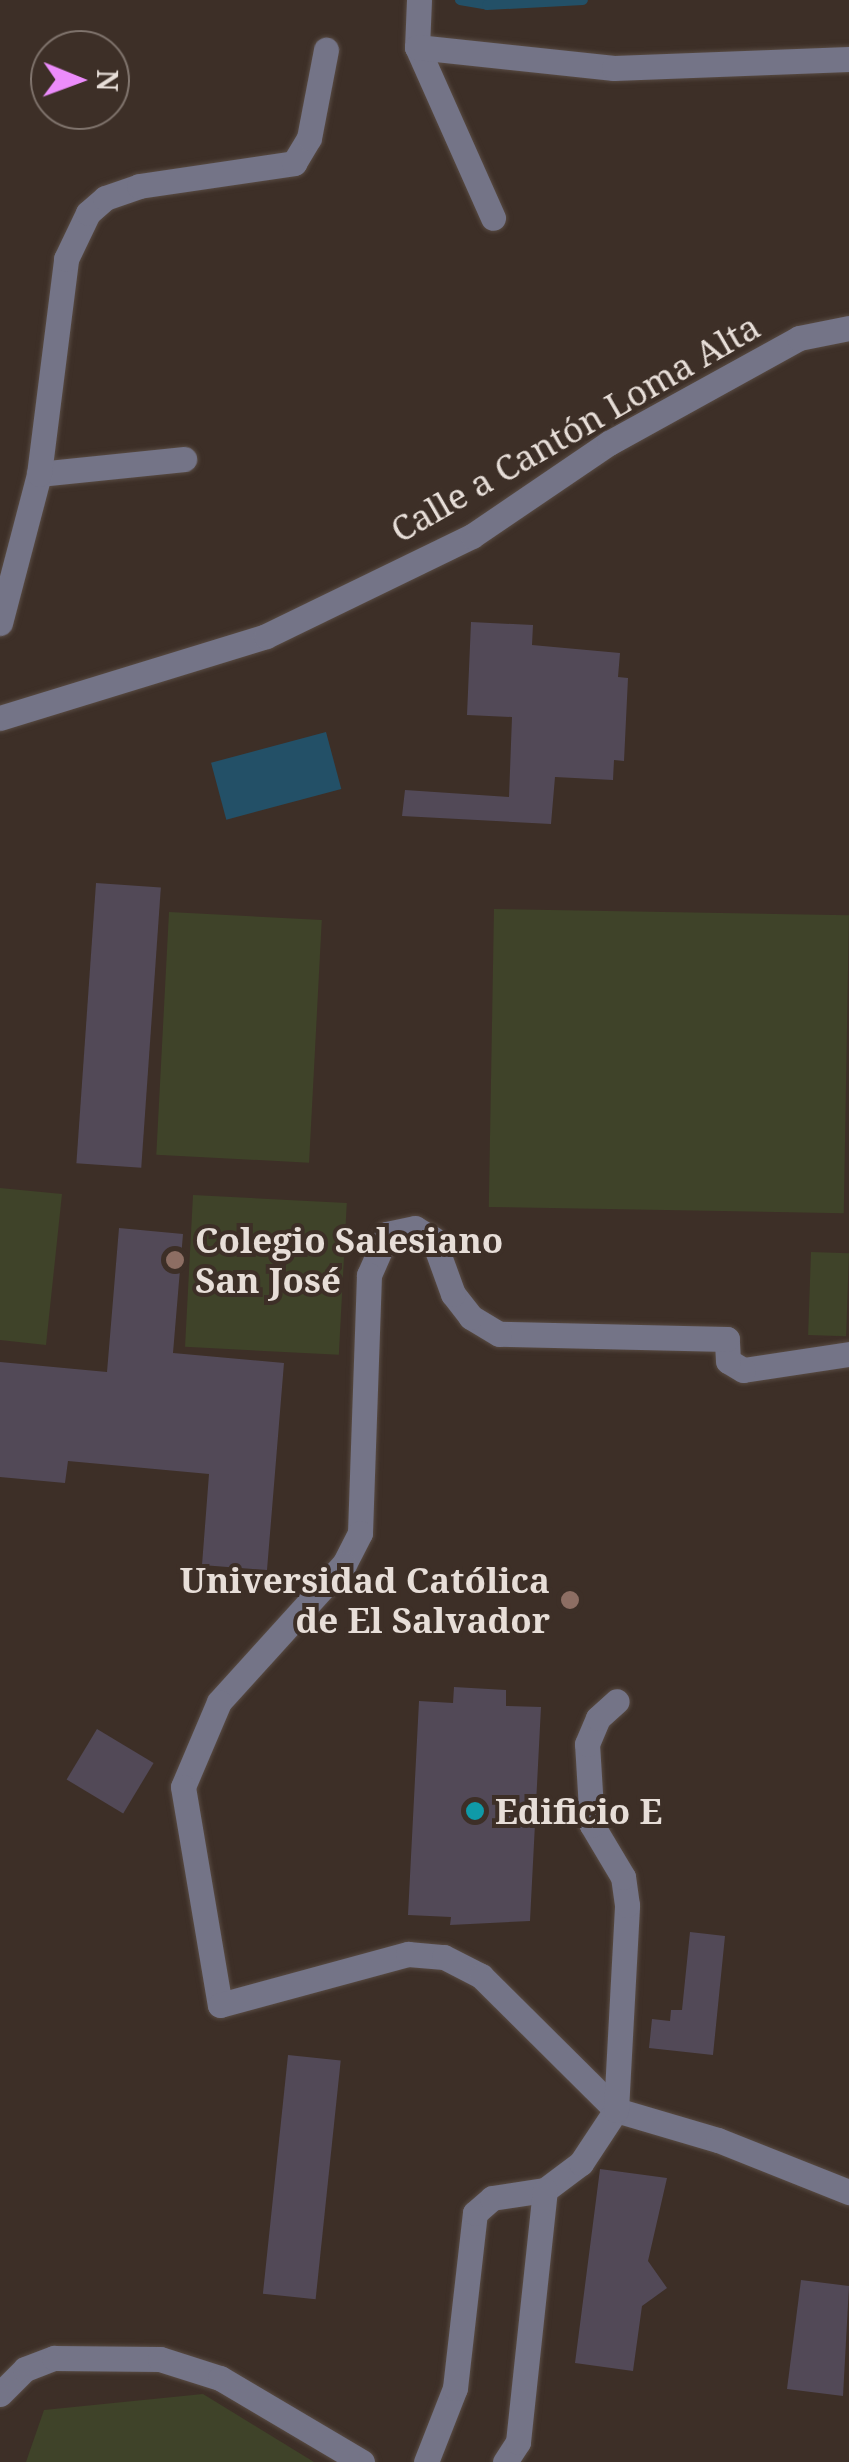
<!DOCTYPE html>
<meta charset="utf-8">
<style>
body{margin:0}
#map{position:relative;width:849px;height:2462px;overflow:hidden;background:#3d2f27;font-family:"Noto Serif",serif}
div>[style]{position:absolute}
.green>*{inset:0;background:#3f4329;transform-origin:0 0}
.water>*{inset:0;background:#235067;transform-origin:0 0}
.stream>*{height:10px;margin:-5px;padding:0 5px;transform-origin:5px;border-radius:5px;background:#235067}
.building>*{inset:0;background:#524957;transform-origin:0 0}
.roads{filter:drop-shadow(0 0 2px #584b43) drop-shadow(0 0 2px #584b43)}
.minor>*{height:25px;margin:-12.5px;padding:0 12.5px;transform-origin:12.5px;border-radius:12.5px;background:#747487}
.dots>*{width:28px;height:28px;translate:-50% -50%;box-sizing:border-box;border:5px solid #3d2f27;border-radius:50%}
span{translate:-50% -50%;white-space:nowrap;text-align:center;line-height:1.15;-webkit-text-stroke:8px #3d2f27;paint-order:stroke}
.street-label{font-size:35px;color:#e7ded8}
.poi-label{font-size:35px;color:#e7ded8;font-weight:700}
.left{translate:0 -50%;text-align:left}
.right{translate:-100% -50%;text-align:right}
.north{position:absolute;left:30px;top:30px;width:100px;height:100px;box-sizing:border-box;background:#3d2f27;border:2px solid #81756e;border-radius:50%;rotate:91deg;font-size:28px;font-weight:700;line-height:40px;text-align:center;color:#e7ded8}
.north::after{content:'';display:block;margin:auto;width:35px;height:45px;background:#ec8cfb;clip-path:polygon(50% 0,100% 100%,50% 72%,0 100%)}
</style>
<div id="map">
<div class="green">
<div style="left:494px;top:909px;width:355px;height:298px;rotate:1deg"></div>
<div style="left:169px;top:912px;width:153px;height:243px;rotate:3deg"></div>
<div style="clip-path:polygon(0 1188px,62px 1194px,46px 1345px,0 1340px)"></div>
<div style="left:193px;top:1195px;width:154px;height:152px;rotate:3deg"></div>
<div style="left:811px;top:1252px;width:38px;height:83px;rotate:2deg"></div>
<div style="clip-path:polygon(203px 2394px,314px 2462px,26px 2462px,44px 2410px)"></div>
</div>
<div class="water">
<div style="left:326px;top:732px;width:59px;height:119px;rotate:75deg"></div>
</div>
<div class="stream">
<div style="left:460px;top:0;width:27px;rotate:10deg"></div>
<div style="left:487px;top:5px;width:96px;rotate:-3deg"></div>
</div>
<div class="building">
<div style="clip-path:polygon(471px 622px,533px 625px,532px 645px,620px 653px,618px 677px,628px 678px,624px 761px,614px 760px,613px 780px,555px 777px,551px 824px,402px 816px,405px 790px,509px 797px,512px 717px,467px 715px)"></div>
<div style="left:96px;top:883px;width:65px;height:281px;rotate:4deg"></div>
<div style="clip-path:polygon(119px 1228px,183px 1234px,173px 1353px,284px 1363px,267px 1570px,202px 1565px,209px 1474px,68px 1461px,65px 1483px,0 1477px,0 1362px,107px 1372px)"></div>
<div style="clip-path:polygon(454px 1687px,506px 1690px,506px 1706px,541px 1707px,530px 1921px,450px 1925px,451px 1917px,408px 1915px,419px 1701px,453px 1703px)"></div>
<div style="left:97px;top:1729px;width:66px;height:59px;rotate:31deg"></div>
<div style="clip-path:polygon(690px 1932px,725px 1936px,713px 2055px,649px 2048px,652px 2019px,670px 2021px,671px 2010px,682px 2010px)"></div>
<div style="left:288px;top:2055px;width:53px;height:240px;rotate:6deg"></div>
<div style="clip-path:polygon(600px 2169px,667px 2178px,648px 2261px,667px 2288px,642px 2306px,633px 2371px,575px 2363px)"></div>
<div style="clip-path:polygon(801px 2280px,849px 2286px,843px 2396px,787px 2389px)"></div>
</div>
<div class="roads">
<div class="minor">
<div style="left:419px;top:0;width:47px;rotate:92.4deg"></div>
<div style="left:417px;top:47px;width:187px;rotate:66deg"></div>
<div style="left:417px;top:47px;width:198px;rotate:6.1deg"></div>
<div style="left:614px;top:68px;width:235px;rotate:-2.2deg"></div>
<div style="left:39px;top:474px;width:146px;rotate:-5.9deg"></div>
<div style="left:0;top:623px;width:154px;rotate:-75.3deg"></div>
<div style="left:39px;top:474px;width:217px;rotate:-82.8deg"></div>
<div style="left:66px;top:259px;width:51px;rotate:-64.4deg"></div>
<div style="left:88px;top:213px;width:23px;rotate:-41deg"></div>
<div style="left:105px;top:198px;width:36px;rotate:-19deg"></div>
<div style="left:139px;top:186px;width:157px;rotate:-8.4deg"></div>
<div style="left:294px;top:163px;width:29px;rotate:-59deg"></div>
<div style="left:309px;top:138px;width:90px;rotate:-79.1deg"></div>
<div style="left:0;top:718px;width:278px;rotate:-17.1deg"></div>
<div style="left:266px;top:636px;width:229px;rotate:-25.9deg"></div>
<div style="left:472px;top:536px;width:166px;rotate:-34.2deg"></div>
<div style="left:609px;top:443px;width:217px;rotate:-28.9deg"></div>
<div style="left:799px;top:338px;width:51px;rotate:-11.3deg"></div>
<div style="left:849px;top:1354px;width:107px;rotate:171.4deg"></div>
<div style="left:743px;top:1370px;width:17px;rotate:-149deg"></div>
<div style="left:728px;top:1361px;width:22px;rotate:-93deg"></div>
<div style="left:727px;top:1339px;width:228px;rotate:-178.7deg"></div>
<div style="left:499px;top:1334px;width:33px;rotate:-149deg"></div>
<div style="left:471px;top:1317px;width:29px;rotate:-128deg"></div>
<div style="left:453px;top:1294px;width:59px;rotate:-110deg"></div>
<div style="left:433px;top:1239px;width:21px;rotate:-149deg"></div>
<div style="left:415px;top:1228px;width:29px;rotate:168deg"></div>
<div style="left:387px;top:1234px;width:45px;rotate:113.7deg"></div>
<div style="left:369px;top:1275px;width:258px;rotate:92deg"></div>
<div style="left:360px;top:1533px;width:35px;rotate:117deg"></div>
<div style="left:344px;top:1564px;width:186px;rotate:132.2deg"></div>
<div style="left:219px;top:1702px;width:92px;rotate:113deg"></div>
<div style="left:183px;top:1787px;width:221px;rotate:80.4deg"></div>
<div style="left:220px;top:2005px;width:195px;rotate:-15.2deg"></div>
<div style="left:408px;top:1954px;width:36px;rotate:5deg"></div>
<div style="left:444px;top:1957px;width:42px;rotate:27.2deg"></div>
<div style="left:481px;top:1976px;width:190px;rotate:44.8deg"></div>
<div style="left:616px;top:2110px;width:106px;rotate:16.4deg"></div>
<div style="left:718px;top:2140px;width:141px;rotate:21.7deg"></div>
<div style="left:0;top:2394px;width:35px;rotate:-45deg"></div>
<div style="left:25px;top:2369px;width:31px;rotate:-21deg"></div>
<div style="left:54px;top:2358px;width:106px;rotate:0.5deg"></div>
<div style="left:160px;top:2359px;width:63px;rotate:17.6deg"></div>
<div style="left:220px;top:2378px;width:165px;rotate:30.6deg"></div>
<div style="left:426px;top:2462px;width:79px;rotate:-68.6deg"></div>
<div style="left:455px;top:2388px;width:176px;rotate:-83.5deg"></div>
<div style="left:475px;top:2213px;width:23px;rotate:-41deg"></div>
<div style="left:492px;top:2198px;width:54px;rotate:-8.6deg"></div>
<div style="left:545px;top:2190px;width:45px;rotate:-36.9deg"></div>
<div style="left:581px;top:2163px;width:64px;rotate:-56.6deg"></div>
<div style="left:616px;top:2110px;width:205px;rotate:-86.9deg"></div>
<div style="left:627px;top:1905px;width:28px;rotate:-98deg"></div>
<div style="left:623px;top:1877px;width:61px;rotate:-120.8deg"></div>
<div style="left:592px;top:1825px;width:81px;rotate:-93.5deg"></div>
<div style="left:587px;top:1744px;width:28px;rotate:-67deg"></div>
<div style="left:598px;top:1718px;width:25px;rotate:-42deg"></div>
<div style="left:505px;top:2462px;width:24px;rotate:-57deg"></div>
<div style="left:518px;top:2442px;width:253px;rotate:-83.9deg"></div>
</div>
</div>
<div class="dots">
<div style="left:175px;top:1260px;background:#8d6e63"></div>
<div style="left:570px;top:1600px;background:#8d6e63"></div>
<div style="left:475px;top:1811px;background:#0f9aa8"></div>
</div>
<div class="street-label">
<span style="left:575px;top:428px;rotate:-30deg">Calle a Cantón Loma Alta</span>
</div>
<div class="poi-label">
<span class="left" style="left:195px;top:1260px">Colegio Salesiano<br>San José</span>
<span class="right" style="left:550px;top:1600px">Universidad Católica<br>de El Salvador</span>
<span class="left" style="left:495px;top:1811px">Edificio E</span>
</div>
<div class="north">N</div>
</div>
